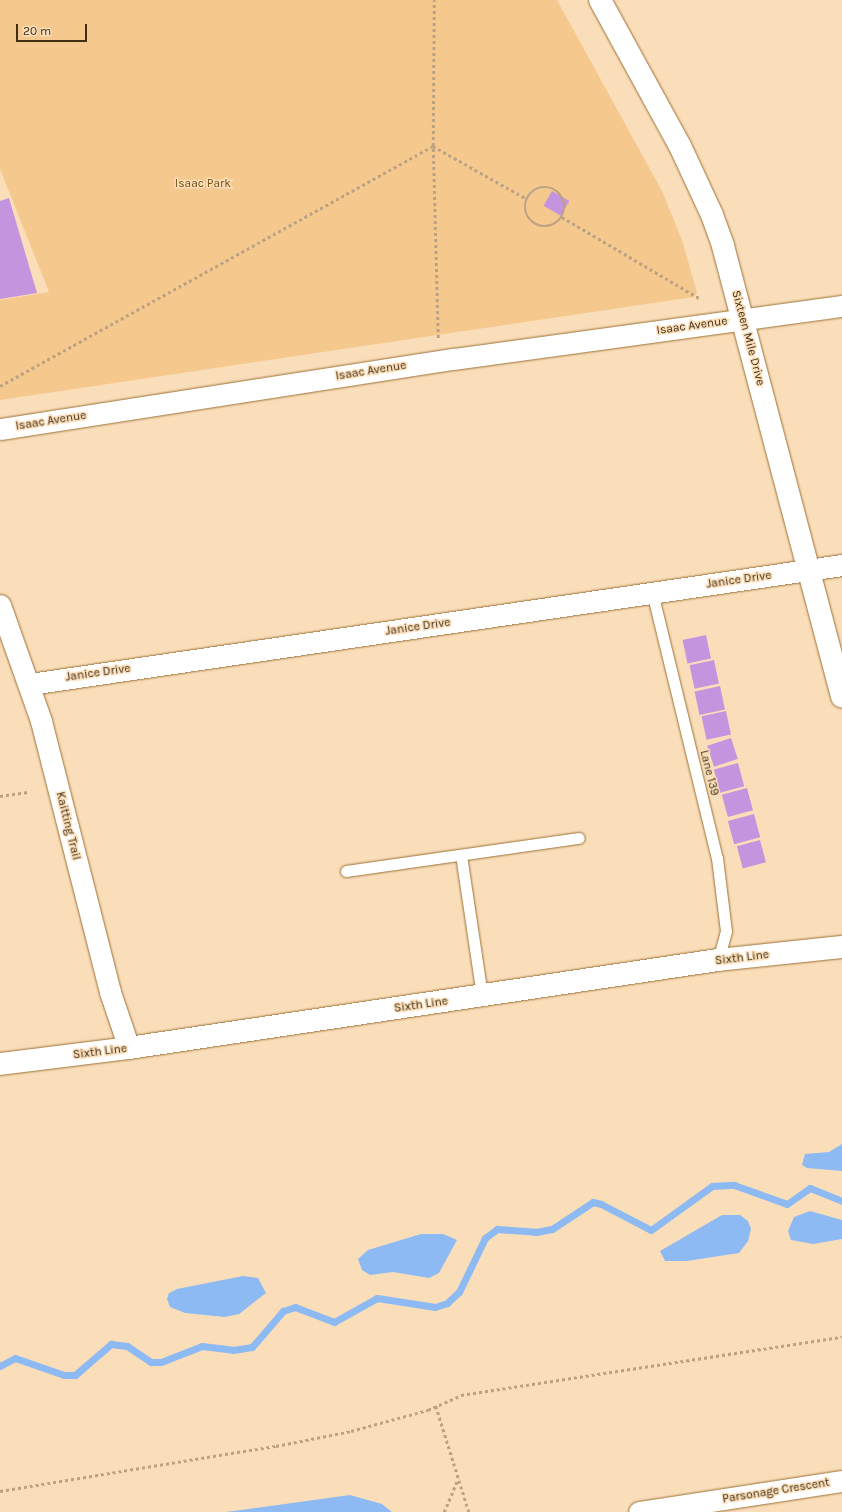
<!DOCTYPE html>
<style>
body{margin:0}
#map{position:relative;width:842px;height:1512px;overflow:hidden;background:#fadeba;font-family:Karla,sans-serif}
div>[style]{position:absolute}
.green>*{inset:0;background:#f5c88e}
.water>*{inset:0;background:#8dbaf2}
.stream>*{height:7px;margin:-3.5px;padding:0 3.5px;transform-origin:3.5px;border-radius:3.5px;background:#8dbaf2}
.building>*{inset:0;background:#c594de;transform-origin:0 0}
.path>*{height:2.5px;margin-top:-1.25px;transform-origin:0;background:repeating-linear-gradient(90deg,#bba282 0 3px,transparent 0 6px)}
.path>.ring{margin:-1.25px;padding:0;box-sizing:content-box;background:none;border:2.5px solid #bba282;border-radius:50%}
.roads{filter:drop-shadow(0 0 1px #9c7135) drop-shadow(0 0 1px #9c7135)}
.lane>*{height:11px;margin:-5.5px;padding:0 5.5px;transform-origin:5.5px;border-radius:5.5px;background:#fff}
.street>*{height:21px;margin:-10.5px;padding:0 10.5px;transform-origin:10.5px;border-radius:10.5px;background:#fff}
.secondary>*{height:22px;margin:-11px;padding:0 11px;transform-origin:11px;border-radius:11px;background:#fff}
span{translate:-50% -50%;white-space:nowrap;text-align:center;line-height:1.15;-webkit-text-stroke:3px #fadeba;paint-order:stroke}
.park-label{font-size:12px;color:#734e11}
.street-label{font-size:12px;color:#402e15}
.scale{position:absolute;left:16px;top:24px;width:71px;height:18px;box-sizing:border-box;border:2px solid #402e15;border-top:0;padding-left:5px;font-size:12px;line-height:14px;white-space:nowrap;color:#402e15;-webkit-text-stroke:3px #fadeba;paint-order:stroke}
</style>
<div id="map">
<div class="green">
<div style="clip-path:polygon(0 0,557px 0,662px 191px,683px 243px,697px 293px,694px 297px,0 400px,0 300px,49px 292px,0 169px)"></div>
</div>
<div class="water">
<div style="clip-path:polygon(842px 1144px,842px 1171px,807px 1168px,802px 1165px,805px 1154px,829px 1152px)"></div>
<div style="clip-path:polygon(810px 1211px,842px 1220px,842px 1239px,813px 1244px,791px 1240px,788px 1231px,794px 1217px)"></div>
<div style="clip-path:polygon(722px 1215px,740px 1215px,748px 1221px,751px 1229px,748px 1241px,739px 1253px,687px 1261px,665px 1261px,660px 1251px)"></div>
<div style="clip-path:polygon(421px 1234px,443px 1234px,457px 1240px,439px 1273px,429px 1278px,393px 1272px,370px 1275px,362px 1270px,358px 1259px,368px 1250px)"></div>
<div style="clip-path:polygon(243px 1276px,258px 1278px,266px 1293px,239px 1314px,225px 1317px,185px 1313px,170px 1307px,167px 1299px,169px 1293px,177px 1289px)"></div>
<div style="clip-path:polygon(350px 1495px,382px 1504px,392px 1512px,226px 1512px)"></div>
</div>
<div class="stream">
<div style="left:0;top:1366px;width:17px;rotate:-28deg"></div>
<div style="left:15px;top:1358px;width:52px;rotate:19.1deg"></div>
<div style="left:64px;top:1375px;width:11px"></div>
<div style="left:75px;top:1375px;width:48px;rotate:-40.7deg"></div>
<div style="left:111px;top:1344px;width:16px;rotate:7deg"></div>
<div style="left:127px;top:1346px;width:29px;rotate:34deg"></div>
<div style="left:151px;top:1362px;width:10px"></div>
<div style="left:161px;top:1362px;width:44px;rotate:-21.3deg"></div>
<div style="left:202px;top:1346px;width:31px;rotate:7deg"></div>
<div style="left:233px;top:1350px;width:19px;rotate:-9deg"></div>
<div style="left:252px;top:1347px;width:48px;rotate:-49.3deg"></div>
<div style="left:283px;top:1311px;width:13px;rotate:-18deg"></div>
<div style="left:295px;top:1307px;width:42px;rotate:21deg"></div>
<div style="left:334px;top:1322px;width:49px;rotate:-29.2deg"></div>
<div style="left:377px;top:1298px;width:59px;rotate:8.8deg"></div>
<div style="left:435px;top:1307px;width:13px;rotate:-18deg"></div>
<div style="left:447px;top:1303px;width:16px;rotate:-43deg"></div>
<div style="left:459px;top:1292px;width:60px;rotate:-64.3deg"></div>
<div style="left:485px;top:1238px;width:15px;rotate:-37deg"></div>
<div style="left:497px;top:1229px;width:39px;rotate:4deg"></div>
<div style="left:536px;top:1232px;width:16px;rotate:-11deg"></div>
<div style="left:552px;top:1229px;width:49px;rotate:-33.4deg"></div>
<div style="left:593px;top:1202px;width:8px;rotate:14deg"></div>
<div style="left:601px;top:1204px;width:56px;rotate:27.5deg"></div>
<div style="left:651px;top:1230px;width:75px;rotate:-35.8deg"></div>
<div style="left:712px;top:1186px;width:22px;rotate:-3deg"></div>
<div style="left:734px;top:1185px;width:56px;rotate:19.7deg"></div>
<div style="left:787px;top:1204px;width:28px;rotate:-35deg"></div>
<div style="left:810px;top:1188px;width:35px;rotate:22deg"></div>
</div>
<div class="building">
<div style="left:552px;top:191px;width:20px;height:17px;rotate:30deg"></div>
<div style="clip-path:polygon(9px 198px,37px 293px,0 299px,0 201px)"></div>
<div style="left:706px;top:635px;width:24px;height:24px;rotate:78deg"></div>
<div style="left:714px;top:660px;width:24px;height:25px;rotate:78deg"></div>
<div style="left:720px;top:686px;width:24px;height:26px;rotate:78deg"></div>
<div style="left:726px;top:711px;width:24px;height:25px;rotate:78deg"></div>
<div style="left:731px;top:738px;width:22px;height:25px;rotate:72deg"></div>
<div style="left:738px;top:763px;width:24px;height:25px;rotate:75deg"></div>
<div style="left:747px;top:788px;width:23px;height:26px;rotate:75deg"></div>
<div style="left:754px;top:814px;width:24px;height:27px;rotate:75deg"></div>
<div style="left:760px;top:840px;width:23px;height:24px;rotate:75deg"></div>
</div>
<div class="path">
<div class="ring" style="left:525px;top:187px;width:37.5px;height:37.5px"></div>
<div style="left:562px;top:217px;width:159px;rotate:30.6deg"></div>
<div style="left:438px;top:338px;width:192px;rotate:-91.5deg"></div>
<div style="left:433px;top:146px;width:108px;rotate:29.4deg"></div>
<div style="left:0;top:386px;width:495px;rotate:-29deg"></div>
<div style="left:433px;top:146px;width:146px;rotate:-89.6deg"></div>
<div style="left:0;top:796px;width:28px;rotate:-8deg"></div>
<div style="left:436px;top:1406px;width:111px;rotate:72.7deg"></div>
<div style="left:0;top:1491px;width:280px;rotate:-9.3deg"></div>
<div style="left:276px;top:1446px;width:76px;rotate:-11.3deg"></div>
<div style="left:351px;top:1431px;width:80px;rotate:-15.3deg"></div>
<div style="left:428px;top:1410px;width:36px;rotate:-24deg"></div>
<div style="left:461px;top:1395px;width:385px;rotate:-8.7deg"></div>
<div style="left:444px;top:1512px;width:36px;rotate:-67deg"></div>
</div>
<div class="roads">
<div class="lane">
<div style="left:652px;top:592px;width:274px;rotate:76.3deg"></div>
<div style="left:717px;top:858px;width:74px;rotate:83deg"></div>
<div style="left:726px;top:931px;width:30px;rotate:105deg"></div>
<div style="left:461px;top:855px;width:143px;rotate:81.5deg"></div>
<div style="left:346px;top:871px;width:235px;rotate:-8.1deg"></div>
</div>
<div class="street">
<div style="left:0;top:429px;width:459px;rotate:-8.8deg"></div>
<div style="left:454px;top:359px;width:392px;rotate:-7.8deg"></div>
<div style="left:0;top:605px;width:123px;rotate:70.5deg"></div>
<div style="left:41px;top:721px;width:280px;rotate:75.7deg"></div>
<div style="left:110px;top:992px;width:59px;rotate:71.3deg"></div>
<div style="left:30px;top:684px;width:821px;rotate:-8.34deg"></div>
<div style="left:639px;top:1512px;width:205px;rotate:-8.7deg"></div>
</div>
<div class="secondary">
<div style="left:600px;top:0;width:166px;rotate:61.3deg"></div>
<div style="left:680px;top:146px;width:76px;rotate:65.1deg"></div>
<div style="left:712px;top:215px;width:33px;rotate:70deg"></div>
<div style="left:723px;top:246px;width:466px;rotate:75.2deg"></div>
<div style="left:0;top:1064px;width:130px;rotate:-7.1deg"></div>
<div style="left:129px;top:1048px;width:596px;rotate:-8.5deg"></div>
<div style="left:718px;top:960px;width:125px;rotate:-6deg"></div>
</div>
</div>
<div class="park-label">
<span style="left:203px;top:184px">Isaac Park</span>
</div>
<div class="street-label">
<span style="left:692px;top:326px;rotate:-8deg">Isaac Avenue</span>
<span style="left:748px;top:338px;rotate:75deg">Sixteen Mile Drive</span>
<span style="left:371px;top:371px;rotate:-9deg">Isaac Avenue</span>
<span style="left:51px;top:421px;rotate:-9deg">Isaac Avenue</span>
<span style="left:739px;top:580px;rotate:-8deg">Janice Drive</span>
<span style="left:418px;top:627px;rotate:-8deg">Janice Drive</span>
<span style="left:98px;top:673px;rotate:-8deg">Janice Drive</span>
<span style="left:709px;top:773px;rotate:76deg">Lane 139</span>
<span style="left:68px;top:826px;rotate:76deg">Kaitting Trail</span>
<span style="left:742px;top:958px;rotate:-7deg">Sixth Line</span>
<span style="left:421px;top:1005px;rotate:-8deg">Sixth Line</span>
<span style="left:100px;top:1052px;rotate:-7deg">Sixth Line</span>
<span style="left:776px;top:1491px;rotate:-9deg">Parsonage Crescent</span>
</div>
<div class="scale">20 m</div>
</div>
